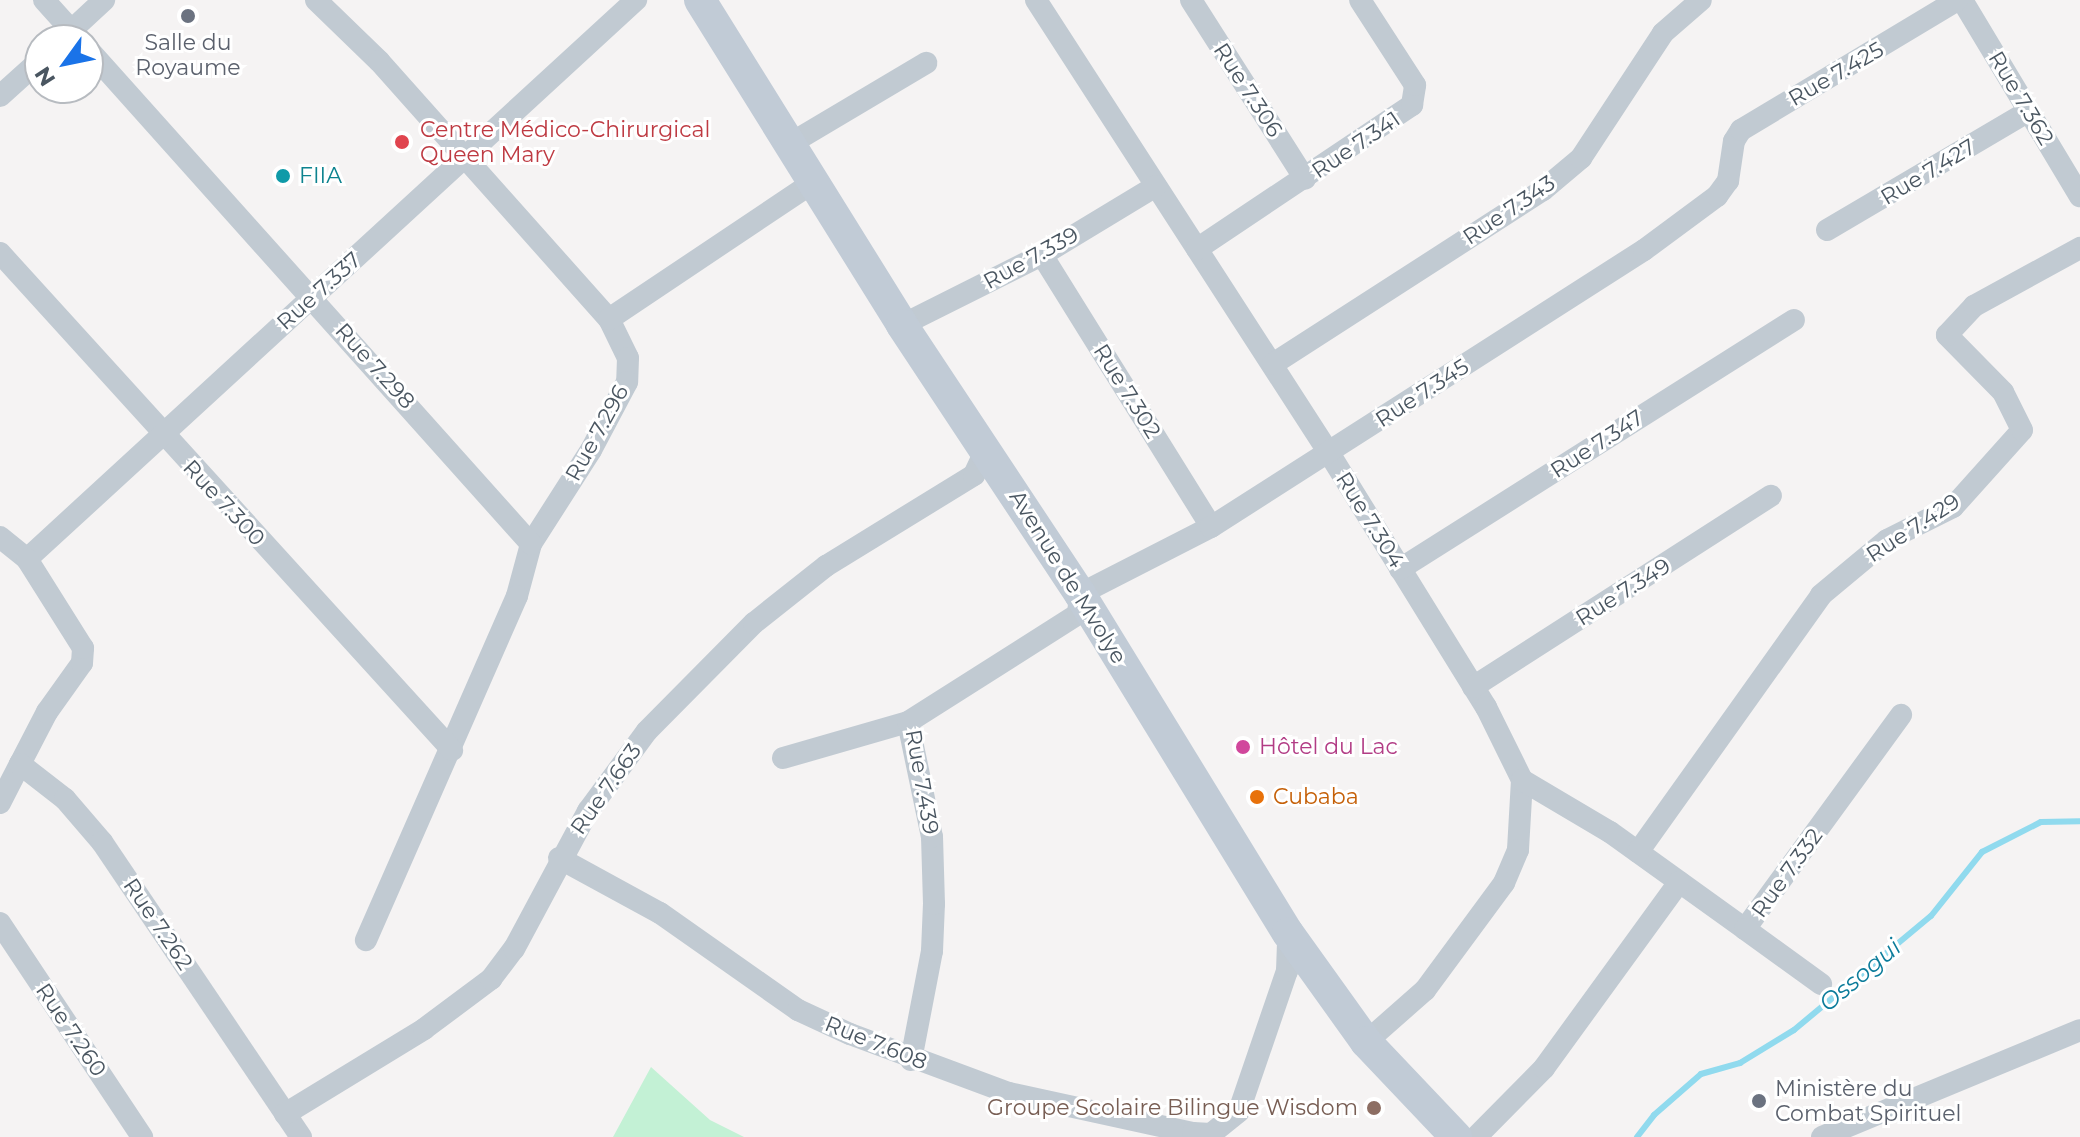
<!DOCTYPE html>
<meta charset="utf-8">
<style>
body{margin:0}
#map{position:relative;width:2080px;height:1137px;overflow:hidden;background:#f5f3f3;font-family:Montserrat,sans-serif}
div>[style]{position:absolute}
.green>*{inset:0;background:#c3f1d5}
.stream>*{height:6px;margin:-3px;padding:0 3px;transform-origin:3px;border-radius:3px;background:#90daee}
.minor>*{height:22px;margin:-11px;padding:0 11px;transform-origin:11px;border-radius:11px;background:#c1cad2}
.secondary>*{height:32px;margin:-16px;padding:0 16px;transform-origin:16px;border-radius:16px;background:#c1cbd6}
.dots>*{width:22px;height:22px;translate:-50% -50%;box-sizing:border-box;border:4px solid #fff;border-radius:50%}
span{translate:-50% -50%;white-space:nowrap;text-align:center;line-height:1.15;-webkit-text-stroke:6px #fff;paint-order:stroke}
.worship-label{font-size:22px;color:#5b616d}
.left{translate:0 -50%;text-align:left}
.street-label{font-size:22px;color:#4a5661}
.health-label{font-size:22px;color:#be3a42}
.culture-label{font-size:22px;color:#0d838f}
.hotel-label{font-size:22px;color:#b23c85}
.food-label{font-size:22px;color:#c56008}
.education-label{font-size:22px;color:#785e54}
.right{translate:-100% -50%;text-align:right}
.water-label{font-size:24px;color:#0c7c9b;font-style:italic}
.north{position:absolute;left:24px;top:24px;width:80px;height:80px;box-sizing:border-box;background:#fff;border:2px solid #b7bbc0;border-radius:50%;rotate:237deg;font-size:22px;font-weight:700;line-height:32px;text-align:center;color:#4a5661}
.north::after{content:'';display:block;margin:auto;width:28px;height:36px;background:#1a73e8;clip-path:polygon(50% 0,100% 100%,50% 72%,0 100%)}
</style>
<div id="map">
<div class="green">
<div style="clip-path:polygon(651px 1067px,710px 1120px,744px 1137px,613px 1137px)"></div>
</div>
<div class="stream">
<div style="left:1637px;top:1137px;width:28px;rotate:-52deg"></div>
<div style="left:1654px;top:1115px;width:62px;rotate:-41.1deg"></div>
<div style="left:1701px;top:1074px;width:41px;rotate:-15.8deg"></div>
<div style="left:1740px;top:1063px;width:63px;rotate:-31.4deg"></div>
<div style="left:1794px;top:1030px;width:178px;rotate:-39.8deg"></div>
<div style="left:1931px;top:916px;width:82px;rotate:-51.4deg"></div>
<div style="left:1982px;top:852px;width:66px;rotate:-27deg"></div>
<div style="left:2041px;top:822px;width:39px;rotate:-1deg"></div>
</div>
<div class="minor">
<div style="left:44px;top:0;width:54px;rotate:48deg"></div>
<div style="left:316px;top:0;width:88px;rotate:44.1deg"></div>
<div style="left:379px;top:61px;width:346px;rotate:48.3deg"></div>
<div style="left:609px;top:319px;width:43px;rotate:64deg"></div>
<div style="left:628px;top:358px;width:24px;rotate:92deg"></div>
<div style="left:627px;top:382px;width:77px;rotate:117.9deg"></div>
<div style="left:591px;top:450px;width:112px;rotate:122.6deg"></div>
<div style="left:531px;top:544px;width:54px;rotate:105.1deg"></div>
<div style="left:517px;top:596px;width:376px;rotate:113.7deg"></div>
<div style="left:1036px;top:0;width:539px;rotate:57.11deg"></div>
<div style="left:1329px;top:453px;width:299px;rotate:58.3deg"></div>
<div style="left:1486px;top:707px;width:81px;rotate:63.7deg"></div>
<div style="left:1522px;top:780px;width:70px;rotate:93.3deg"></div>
<div style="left:1518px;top:850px;width:36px;rotate:113deg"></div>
<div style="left:1504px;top:883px;width:133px;rotate:126.4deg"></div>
<div style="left:1425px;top:990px;width:79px;rotate:138.6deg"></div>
<div style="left:1191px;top:0;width:212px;rotate:57.5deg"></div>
<div style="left:1962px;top:0;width:229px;rotate:59deg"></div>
<div style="left:61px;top:40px;width:59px;rotate:-42.9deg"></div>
<div style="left:88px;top:49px;width:664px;rotate:48.17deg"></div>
<div style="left:0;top:96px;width:54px;rotate:-42deg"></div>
<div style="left:788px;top:145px;width:161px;rotate:-30.7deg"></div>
<div style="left:1827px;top:230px;width:234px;rotate:-30.5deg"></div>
<div style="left:1197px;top:249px;width:259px;rotate:-33.8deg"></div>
<div style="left:1412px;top:105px;width:20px;rotate:-81deg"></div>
<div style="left:1415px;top:85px;width:101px;rotate:-122.9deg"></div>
<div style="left:0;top:253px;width:672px;rotate:47.71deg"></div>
<div style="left:1042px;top:255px;width:320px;rotate:58.1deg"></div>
<div style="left:609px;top:319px;width:244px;rotate:-33.8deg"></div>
<div style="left:902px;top:325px;width:157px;rotate:-26.6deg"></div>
<div style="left:1042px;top:255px;width:133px;rotate:-31.2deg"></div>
<div style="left:1273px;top:364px;width:321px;rotate:-32.8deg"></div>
<div style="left:1543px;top:190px;width:50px;rotate:-40.1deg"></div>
<div style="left:1581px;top:158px;width:149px;rotate:-56.7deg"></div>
<div style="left:1663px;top:33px;width:50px;rotate:-41deg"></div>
<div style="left:0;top:537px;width:35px;rotate:39deg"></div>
<div style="left:27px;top:559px;width:827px;rotate:-42.55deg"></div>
<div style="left:1400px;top:569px;width:466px;rotate:-32.3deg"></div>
<div style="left:1473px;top:687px;width:354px;rotate:-32.7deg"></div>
<div style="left:783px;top:758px;width:130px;rotate:-16.1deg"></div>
<div style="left:20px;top:764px;width:59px;rotate:-62.6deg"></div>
<div style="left:47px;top:712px;width:60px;rotate:-54.5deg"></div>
<div style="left:82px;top:663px;width:15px;rotate:-86deg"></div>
<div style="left:83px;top:648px;width:105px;rotate:-122.2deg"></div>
<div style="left:1522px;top:780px;width:102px;rotate:30.6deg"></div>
<div style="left:1610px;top:832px;width:166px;rotate:35.7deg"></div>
<div style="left:1745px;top:929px;width:265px;rotate:-53.9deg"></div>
<div style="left:0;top:803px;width:44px;rotate:-62.9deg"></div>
<div style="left:20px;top:764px;width:57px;rotate:37.9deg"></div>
<div style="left:65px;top:799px;width:57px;rotate:49.3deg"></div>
<div style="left:102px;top:842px;width:356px;rotate:56deg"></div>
<div style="left:1638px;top:852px;width:315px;rotate:-54.5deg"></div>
<div style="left:1821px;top:595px;width:86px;rotate:-39.8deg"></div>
<div style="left:1887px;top:540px;width:74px;rotate:-26.6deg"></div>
<div style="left:1953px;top:507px;width:103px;rotate:-48.1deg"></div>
<div style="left:2022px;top:430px;width:42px;rotate:-116.6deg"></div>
<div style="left:2003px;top:392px;width:80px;rotate:-134.5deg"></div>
<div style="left:1947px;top:335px;width:40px;rotate:-47deg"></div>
<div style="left:1974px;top:306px;width:121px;rotate:-28.7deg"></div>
<div style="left:559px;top:858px;width:115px;rotate:28.6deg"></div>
<div style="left:660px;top:913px;width:169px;rotate:35.1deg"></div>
<div style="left:798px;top:1010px;width:57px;rotate:24.8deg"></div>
<div style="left:850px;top:1034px;width:170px;rotate:20.4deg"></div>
<div style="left:1009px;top:1093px;width:188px;rotate:12.3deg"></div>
<div style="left:1193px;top:1133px;width:18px;rotate:3deg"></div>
<div style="left:1211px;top:1134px;width:36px;rotate:-39deg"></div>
<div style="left:1239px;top:1111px;width:148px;rotate:-71.1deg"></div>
<div style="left:1287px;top:971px;width:38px;rotate:-88deg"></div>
<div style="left:0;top:923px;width:257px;rotate:56.4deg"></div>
<div style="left:1745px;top:929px;width:94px;rotate:35.9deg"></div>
<div style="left:911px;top:1060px;width:111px;rotate:-79.1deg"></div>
<div style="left:932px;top:951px;width:47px;rotate:-87.6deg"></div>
<div style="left:934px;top:904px;width:67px;rotate:-91.7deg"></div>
<div style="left:932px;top:837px;width:117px;rotate:-101.8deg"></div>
<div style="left:908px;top:722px;width:201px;rotate:-32.4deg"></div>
<div style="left:1078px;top:614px;width:20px;rotate:-84deg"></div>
<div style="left:1080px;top:594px;width:147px;rotate:-27.1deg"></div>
<div style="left:1211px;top:527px;width:514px;rotate:-32.61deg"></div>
<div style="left:1644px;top:250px;width:91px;rotate:-36.5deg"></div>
<div style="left:1717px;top:196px;width:19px;rotate:-54deg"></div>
<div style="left:1728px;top:181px;width:40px;rotate:-81.5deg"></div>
<div style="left:1734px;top:141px;width:13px;rotate:-58deg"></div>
<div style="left:1741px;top:130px;width:252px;rotate:-31deg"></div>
<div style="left:285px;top:1114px;width:163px;rotate:-31.4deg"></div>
<div style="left:424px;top:1029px;width:84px;rotate:-36.7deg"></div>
<div style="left:491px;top:979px;width:38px;rotate:-53deg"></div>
<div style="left:514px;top:949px;width:157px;rotate:-61.8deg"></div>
<div style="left:588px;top:811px;width:99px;rotate:-53.6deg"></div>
<div style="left:647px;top:731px;width:152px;rotate:-45.3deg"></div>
<div style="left:754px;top:623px;width:92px;rotate:-38.4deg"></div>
<div style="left:826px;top:566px;width:174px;rotate:-31.6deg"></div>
<div style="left:974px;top:475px;width:29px;rotate:-65deg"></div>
<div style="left:1476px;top:1137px;width:97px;rotate:-45.4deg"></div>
<div style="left:1544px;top:1068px;width:230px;rotate:-54deg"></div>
<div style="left:1822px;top:1137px;width:279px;rotate:-22.5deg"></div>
</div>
<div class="secondary">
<div style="left:700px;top:0;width:383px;rotate:58.1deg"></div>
<div style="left:902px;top:325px;width:323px;rotate:56.5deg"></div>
<div style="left:1080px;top:594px;width:398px;rotate:58.5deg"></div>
<div style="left:1288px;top:933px;width:134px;rotate:54.4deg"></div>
<div style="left:1366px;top:1042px;width:131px;rotate:46.5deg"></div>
</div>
<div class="dots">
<div style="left:188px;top:16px;background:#6b7280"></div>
<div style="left:402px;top:142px;background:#e0444e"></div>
<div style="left:283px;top:176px;background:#0f9aa8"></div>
<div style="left:1243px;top:747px;background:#d1479c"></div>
<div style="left:1257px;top:797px;background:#e8710a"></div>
<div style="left:1759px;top:1101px;background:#6b7280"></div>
<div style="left:1374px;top:1108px;background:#8d6e63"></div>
</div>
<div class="worship-label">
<span style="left:188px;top:55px">Salle du<br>Royaume</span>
<span class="left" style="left:1775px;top:1101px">Ministère du<br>Combat Spirituel</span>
</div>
<div class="street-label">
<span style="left:1836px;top:74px;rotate:-30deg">Rue 7.425</span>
<span style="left:1248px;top:90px;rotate:57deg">Rue 7.306</span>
<span style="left:2021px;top:98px;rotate:59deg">Rue 7.362</span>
<span style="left:1356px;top:145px;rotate:-34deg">Rue 7.341</span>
<span style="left:1928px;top:172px;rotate:-31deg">Rue 7.427</span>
<span style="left:1509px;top:210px;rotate:-34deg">Rue 7.343</span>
<span style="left:1031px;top:258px;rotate:-29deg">Rue 7.339</span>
<span style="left:319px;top:291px;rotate:-42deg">Rue 7.337</span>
<span style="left:375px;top:366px;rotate:48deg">Rue 7.298</span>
<span style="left:1127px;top:391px;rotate:58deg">Rue 7.302</span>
<span style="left:1422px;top:393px;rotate:-33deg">Rue 7.345</span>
<span style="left:597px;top:433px;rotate:-61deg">Rue 7.296</span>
<span style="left:1597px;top:444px;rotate:-33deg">Rue 7.347</span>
<span style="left:224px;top:503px;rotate:47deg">Rue 7.300</span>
<span style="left:1370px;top:520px;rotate:58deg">Rue 7.304</span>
<span style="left:1913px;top:528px;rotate:-33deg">Rue 7.429</span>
<span style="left:1068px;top:577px;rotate:58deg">Avenue de Mvolye</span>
<span style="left:1623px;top:592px;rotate:-32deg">Rue 7.349</span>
<span style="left:922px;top:782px;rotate:80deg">Rue 7.439</span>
<span style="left:606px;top:789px;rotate:-55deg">Rue 7.663</span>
<span style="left:1787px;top:873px;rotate:-54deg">Rue 7.332</span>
<span style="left:158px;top:924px;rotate:56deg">Rue 7.262</span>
<span style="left:71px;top:1030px;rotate:56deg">Rue 7.260</span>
<span style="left:876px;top:1043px;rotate:22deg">Rue 7.608</span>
</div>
<div class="health-label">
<span class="left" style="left:420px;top:142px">Centre Médico-Chirurgical<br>Queen Mary</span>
</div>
<div class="culture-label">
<span class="left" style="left:299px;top:176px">FIIA</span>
</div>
<div class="hotel-label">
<span class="left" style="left:1259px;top:747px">Hôtel du Lac</span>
</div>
<div class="food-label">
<span class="left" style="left:1273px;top:797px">Cubaba</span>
</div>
<div class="education-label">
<span class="right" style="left:1358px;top:1108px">Groupe Scolaire Bilingue Wisdom</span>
</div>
<div class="water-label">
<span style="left:1860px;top:975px;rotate:-40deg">Ossogui</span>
</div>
<div class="north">N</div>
</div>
